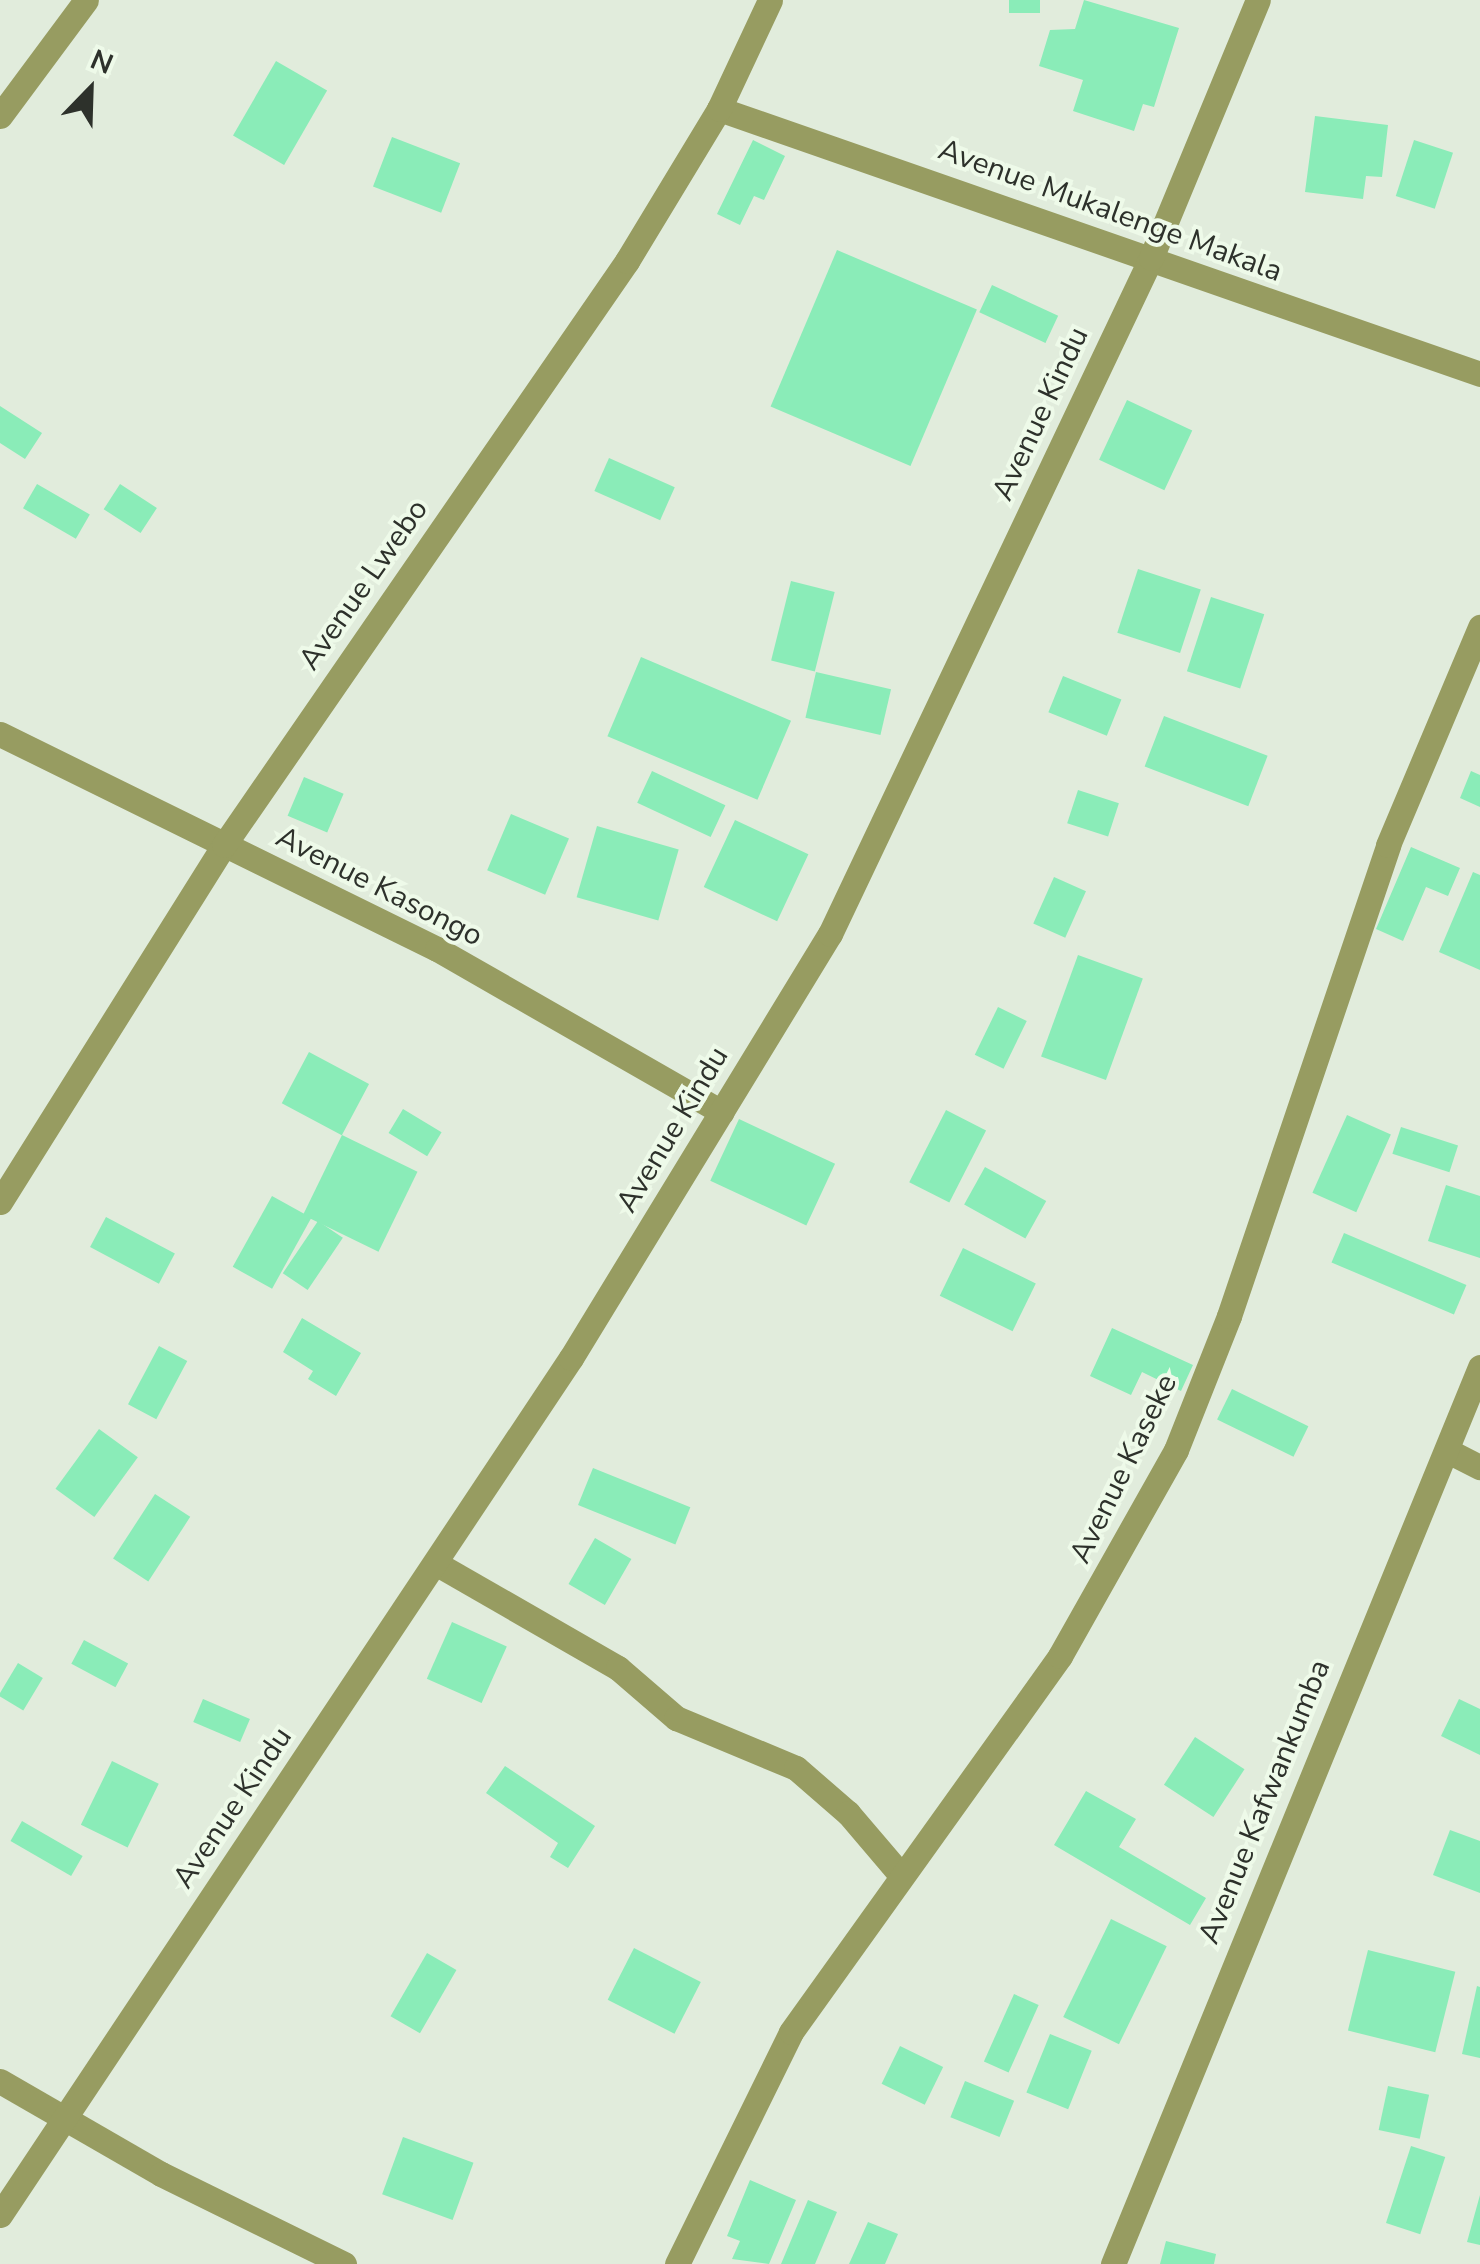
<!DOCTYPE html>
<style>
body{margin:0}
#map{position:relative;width:1480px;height:2264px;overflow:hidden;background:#e1ecdc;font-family:"Nunito Sans",sans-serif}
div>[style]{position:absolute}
.building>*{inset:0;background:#8aecb8;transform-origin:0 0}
.street>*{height:25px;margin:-12.5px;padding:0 12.5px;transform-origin:12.5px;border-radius:12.5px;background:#979c61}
span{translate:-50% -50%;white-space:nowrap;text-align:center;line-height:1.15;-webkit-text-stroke:8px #eefae9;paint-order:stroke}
.street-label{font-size:30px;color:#2d312b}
.north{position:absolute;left:40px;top:40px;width:100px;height:100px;-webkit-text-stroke:8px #eefae9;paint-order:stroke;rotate:23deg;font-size:28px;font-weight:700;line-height:40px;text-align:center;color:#2d312b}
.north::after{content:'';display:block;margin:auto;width:35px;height:45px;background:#2d312b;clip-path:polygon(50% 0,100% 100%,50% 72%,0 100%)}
</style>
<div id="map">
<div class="building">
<div style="left:1009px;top:0;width:31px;height:13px"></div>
<div style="clip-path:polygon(1084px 0,1179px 28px,1154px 107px,1143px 104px,1134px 131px,1073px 111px,1083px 80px,1039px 66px,1050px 30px,1075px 29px)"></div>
<div style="left:276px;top:61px;width:59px;height:86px;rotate:30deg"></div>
<div style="clip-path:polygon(1315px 116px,1388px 125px,1382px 177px,1366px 176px,1363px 199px,1305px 192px)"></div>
<div style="left:392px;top:137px;width:73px;height:53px;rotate:21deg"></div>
<div style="clip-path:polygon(753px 140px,785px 156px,764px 200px,754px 196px,740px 225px,717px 214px)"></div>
<div style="left:1414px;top:140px;width:41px;height:59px;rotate:18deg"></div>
<div style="left:837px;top:250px;width:152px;height:170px;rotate:23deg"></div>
<div style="left:992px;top:285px;width:73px;height:30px;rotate:25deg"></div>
<div style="left:1127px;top:400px;width:72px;height:66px;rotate:25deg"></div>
<div style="clip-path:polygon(0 406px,42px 433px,25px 459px,0 443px)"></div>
<div style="left:609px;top:458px;width:72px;height:36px;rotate:24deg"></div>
<div style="left:37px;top:484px;width:61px;height:28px;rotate:30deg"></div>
<div style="left:120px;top:484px;width:44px;height:30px;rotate:33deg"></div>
<div style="left:1138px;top:569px;width:66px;height:67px;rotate:18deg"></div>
<div style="left:791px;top:581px;width:45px;height:82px;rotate:14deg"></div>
<div style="left:1211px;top:597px;width:56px;height:78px;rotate:18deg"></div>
<div style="left:641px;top:657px;width:163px;height:86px;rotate:23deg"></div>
<div style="left:816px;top:672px;width:77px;height:47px;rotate:13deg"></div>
<div style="left:1063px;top:676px;width:63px;height:39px;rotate:22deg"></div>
<div style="left:1164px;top:716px;width:111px;height:54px;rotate:21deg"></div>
<div style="left:652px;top:771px;width:81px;height:35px;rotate:25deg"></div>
<div style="clip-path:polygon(1471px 771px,1480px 775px,1480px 807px,1460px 798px)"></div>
<div style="left:304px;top:777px;width:43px;height:42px;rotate:23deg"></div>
<div style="left:1078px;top:790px;width:43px;height:35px;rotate:18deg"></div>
<div style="left:511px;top:814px;width:63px;height:61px;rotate:23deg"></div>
<div style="left:735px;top:820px;width:81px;height:74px;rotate:25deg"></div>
<div style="left:597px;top:826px;width:85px;height:74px;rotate:16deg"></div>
<div style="clip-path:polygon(1411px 847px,1460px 868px,1448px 896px,1426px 887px,1403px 941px,1376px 929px)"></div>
<div style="clip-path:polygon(1473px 872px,1480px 875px,1480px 970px,1439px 952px)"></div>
<div style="left:1054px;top:877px;width:35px;height:51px;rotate:24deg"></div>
<div style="left:1078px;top:955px;width:69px;height:108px;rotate:20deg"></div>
<div style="left:998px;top:1007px;width:32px;height:53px;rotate:26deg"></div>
<div style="left:309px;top:1052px;width:68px;height:58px;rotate:28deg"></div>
<div style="left:403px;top:1109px;width:45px;height:28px;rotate:31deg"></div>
<div style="left:946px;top:1110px;width:45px;height:81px;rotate:27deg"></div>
<div style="left:1347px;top:1115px;width:48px;height:85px;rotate:24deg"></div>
<div style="left:739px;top:1119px;width:106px;height:68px;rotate:25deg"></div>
<div style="left:1401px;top:1127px;width:60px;height:28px;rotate:18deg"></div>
<div style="left:342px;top:1135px;width:84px;height:89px;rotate:26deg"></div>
<div style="left:985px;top:1167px;width:70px;height:43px;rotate:29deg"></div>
<div style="clip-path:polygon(1446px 1185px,1480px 1196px,1480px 1258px,1428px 1241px)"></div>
<div style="left:272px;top:1196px;width:45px;height:81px;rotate:29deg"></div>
<div style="left:106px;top:1217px;width:78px;height:34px;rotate:28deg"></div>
<div style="left:318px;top:1221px;width:30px;height:63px;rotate:34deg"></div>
<div style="left:1344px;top:1233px;width:133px;height:32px;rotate:23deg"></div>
<div style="left:963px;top:1248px;width:81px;height:53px;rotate:26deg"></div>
<div style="clip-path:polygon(302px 1318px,361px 1353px,336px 1396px,308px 1379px,313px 1371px,283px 1352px)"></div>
<div style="clip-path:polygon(1112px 1328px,1193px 1365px,1181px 1391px,1142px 1372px,1131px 1395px,1090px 1376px)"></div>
<div style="left:159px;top:1346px;width:32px;height:66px;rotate:28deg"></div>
<div style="left:1232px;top:1389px;width:85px;height:34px;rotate:26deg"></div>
<div style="left:99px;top:1429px;width:48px;height:74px;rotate:36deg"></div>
<div style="left:593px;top:1468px;width:105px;height:40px;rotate:22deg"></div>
<div style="left:155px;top:1494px;width:42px;height:77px;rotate:33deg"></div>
<div style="left:595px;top:1538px;width:42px;height:53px;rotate:30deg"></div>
<div style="left:452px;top:1622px;width:60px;height:62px;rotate:24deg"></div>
<div style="left:84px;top:1640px;width:50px;height:27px;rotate:28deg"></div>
<div style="left:18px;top:1663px;width:29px;height:38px;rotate:31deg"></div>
<div style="left:203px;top:1699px;width:51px;height:25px;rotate:23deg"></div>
<div style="clip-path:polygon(1459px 1699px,1480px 1709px,1480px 1755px,1441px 1736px)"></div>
<div style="left:1195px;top:1737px;width:59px;height:57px;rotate:33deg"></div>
<div style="left:112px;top:1761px;width:52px;height:71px;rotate:26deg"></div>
<div style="clip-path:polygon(505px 1766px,595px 1826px,568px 1868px,550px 1857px,558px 1843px,486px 1793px)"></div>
<div style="clip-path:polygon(1086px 1791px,1136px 1819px,1119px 1847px,1206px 1898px,1190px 1925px,1054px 1845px)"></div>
<div style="left:22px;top:1821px;width:70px;height:23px;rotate:30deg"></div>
<div style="clip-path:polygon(1450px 1830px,1480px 1841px,1480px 1893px,1433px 1875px)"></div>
<div style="left:1111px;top:1919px;width:62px;height:109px;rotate:26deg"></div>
<div style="left:634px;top:1948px;width:75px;height:58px;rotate:27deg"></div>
<div style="left:1368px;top:1950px;width:90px;height:83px;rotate:14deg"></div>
<div style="left:427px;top:1953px;width:34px;height:73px;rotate:30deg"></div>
<div style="clip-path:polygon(1477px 1986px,1480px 1987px,1480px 2058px,1462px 2054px)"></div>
<div style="left:1014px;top:1994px;width:27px;height:74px;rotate:24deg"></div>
<div style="left:1050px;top:2034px;width:45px;height:63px;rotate:22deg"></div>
<div style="left:900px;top:2046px;width:48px;height:42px;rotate:26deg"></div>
<div style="left:965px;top:2081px;width:53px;height:39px;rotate:22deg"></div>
<div style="left:1388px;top:2086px;width:42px;height:45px;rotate:12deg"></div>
<div style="left:403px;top:2137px;width:75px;height:61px;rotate:20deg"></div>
<div style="left:1411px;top:2146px;width:36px;height:81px;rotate:18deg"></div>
<div style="clip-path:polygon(750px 2180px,796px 2200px,769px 2264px,732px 2259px,740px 2241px,727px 2236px)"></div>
<div style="clip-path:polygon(1480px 2195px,1480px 2245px,1467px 2242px)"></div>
<div style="clip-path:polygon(808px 2200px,837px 2212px,815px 2264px,781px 2264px)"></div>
<div style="clip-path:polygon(868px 2222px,898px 2234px,885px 2264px,849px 2264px)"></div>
<div style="clip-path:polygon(1166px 2241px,1216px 2254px,1214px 2264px,1160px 2264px)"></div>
</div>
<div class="street">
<div style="left:719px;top:109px;width:806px;rotate:19.2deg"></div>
<div style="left:0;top:116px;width:144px;rotate:-53.4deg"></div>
<div style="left:0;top:734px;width:487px;rotate:26.2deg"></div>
<div style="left:437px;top:949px;width:328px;rotate:29.8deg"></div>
<div style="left:0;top:1202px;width:421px;rotate:-57.9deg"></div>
<div style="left:224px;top:845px;width:710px;rotate:-55.39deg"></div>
<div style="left:627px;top:261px;width:178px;rotate:-58.8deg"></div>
<div style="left:719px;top:109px;width:120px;rotate:-64.9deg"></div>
<div style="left:1448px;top:1451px;width:36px;rotate:27deg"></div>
<div style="left:437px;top:1564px;width:209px;rotate:29.9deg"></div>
<div style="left:618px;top:1668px;width:77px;rotate:40.8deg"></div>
<div style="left:676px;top:1718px;width:130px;rotate:22.6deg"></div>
<div style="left:796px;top:1768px;width:69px;rotate:40.9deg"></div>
<div style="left:848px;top:1813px;width:80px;rotate:49.6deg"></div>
<div style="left:0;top:2081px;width:186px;rotate:30deg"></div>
<div style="left:161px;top:2174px;width:204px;rotate:26.2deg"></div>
<div style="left:0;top:2215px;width:1030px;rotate:-56.33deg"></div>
<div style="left:571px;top:1358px;width:497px;rotate:-58.6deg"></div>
<div style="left:830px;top:934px;width:748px;rotate:-64.6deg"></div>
<div style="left:1151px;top:258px;width:279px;rotate:-67.5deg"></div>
<div style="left:677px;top:2264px;width:258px;rotate:-63.8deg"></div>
<div style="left:791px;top:2032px;width:462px;rotate:-54.4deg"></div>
<div style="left:1060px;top:1656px;width:236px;rotate:-60.6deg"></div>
<div style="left:1176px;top:1450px;width:144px;rotate:-68.4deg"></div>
<div style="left:1229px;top:1316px;width:497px;rotate:-71.3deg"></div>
<div style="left:1388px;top:845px;width:237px;rotate:-67.1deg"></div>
<div style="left:1113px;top:2264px;width:969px;rotate:-67.75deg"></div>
</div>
<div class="street-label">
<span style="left:1110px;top:211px;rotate:20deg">Avenue Mukalenge Makala</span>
<span style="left:1041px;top:414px;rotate:-65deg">Avenue Kindu</span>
<span style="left:364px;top:585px;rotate:-55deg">Avenue Lwebo</span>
<span style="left:379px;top:887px;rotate:27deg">Avenue Kasongo</span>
<span style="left:673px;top:1130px;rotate:-59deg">Avenue Kindu</span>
<span style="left:1124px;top:1469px;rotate:-64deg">Avenue Kaseke</span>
<span style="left:1265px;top:1802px;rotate:-68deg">Avenue Kafwankumba</span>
<span style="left:233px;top:1808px;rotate:-56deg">Avenue Kindu</span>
</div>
<div class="north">N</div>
</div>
